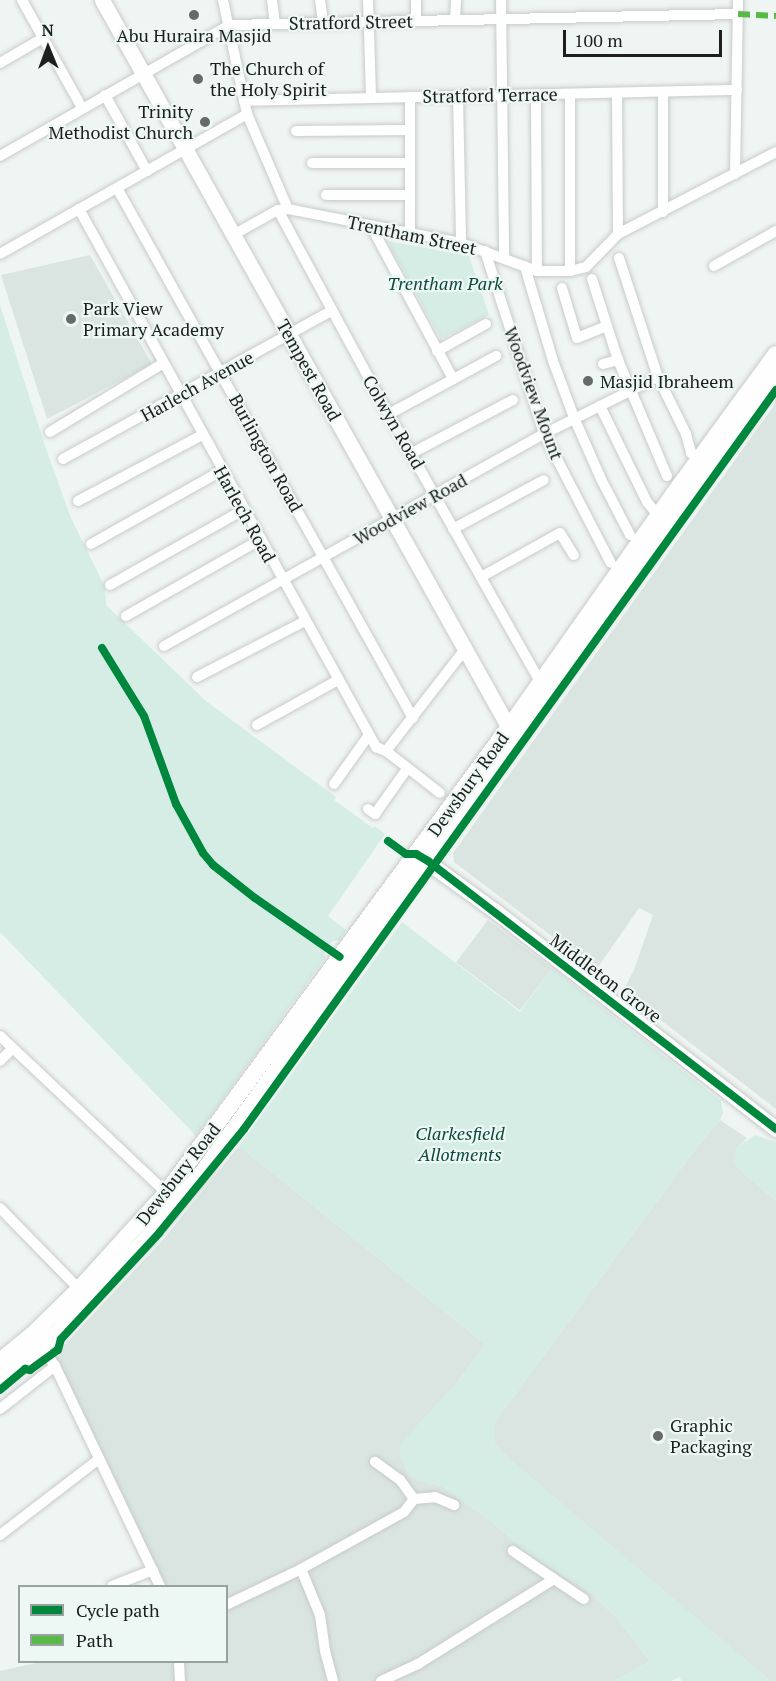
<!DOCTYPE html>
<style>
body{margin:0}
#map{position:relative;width:776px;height:1681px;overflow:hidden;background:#eff5f2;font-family:"PT Serif",serif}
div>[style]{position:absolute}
.built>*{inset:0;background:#dae5e1;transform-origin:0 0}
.green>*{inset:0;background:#d5ede5}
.roads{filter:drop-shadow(0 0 2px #c7cbc9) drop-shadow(0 0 2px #c7cbc9)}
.street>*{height:10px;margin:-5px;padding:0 5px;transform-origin:5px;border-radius:5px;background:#fdfefd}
.secondary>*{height:15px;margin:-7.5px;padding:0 7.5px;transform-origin:7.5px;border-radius:7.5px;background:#fdfefd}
.primary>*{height:16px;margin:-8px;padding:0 8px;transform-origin:8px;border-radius:8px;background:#fdfefd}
.quiet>*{height:6px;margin-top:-3px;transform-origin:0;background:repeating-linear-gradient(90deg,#58b947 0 12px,transparent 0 18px)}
.cycleway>*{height:8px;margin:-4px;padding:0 4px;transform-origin:4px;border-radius:4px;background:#00873e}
.dots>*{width:16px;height:16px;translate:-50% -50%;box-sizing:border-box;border:3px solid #edf7f3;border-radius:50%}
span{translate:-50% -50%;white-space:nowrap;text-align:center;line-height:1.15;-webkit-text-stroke:4.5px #edf7f3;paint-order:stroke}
.street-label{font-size:18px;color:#1c1f1e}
.poi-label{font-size:18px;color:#1c1f1e}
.left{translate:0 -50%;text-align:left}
.right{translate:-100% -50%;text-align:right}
.park-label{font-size:18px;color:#0b4b3d;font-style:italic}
.legend{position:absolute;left:18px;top:1585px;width:210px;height:78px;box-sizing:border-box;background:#edf7f3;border:2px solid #99a19e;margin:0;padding:8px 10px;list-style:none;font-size:18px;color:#1c1f1e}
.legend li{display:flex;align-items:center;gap:12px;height:30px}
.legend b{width:30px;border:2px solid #99a19e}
.north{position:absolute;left:18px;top:18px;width:60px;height:60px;-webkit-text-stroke:4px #edf7f3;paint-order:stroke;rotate:359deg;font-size:16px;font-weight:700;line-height:24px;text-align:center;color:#1c1f1e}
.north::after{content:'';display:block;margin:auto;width:21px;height:27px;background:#1c1f1e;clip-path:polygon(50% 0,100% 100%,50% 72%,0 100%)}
.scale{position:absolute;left:563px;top:30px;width:159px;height:27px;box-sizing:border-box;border:3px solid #1c1f1e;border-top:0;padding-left:8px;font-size:18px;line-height:21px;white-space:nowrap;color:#1c1f1e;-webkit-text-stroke:4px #edf7f3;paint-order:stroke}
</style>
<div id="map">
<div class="built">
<div style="clip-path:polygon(90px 255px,152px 364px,47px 419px,1px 275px)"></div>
<div style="clip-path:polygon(776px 398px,776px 1109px,623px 991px,634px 970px,653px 915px,639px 908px,596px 970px,454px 862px,453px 853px,773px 407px)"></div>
<div style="left:488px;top:920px;width:80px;height:53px;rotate:37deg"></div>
<div style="clip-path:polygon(720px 1120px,747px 1138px,737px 1148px,736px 1166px,776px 1201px,776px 1681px,771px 1681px,748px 1664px,506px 1456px,495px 1445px,493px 1433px,495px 1422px,693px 1152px)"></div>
<div style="clip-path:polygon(239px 1146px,485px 1344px,460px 1379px,417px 1480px,444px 1487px,496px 1525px,522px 1549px,588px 1591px,615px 1616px,650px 1661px,614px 1681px,0 1681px,0 1671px,40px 1662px,226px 1662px,226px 1586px,160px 1586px,51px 1359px,162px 1241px)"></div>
</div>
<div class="green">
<div style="clip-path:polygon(387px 241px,469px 256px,489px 315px,441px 339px)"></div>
<div style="clip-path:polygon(0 305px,46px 449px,71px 518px,105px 587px,106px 605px,206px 701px,336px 797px,334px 800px,373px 828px,375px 826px,385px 834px,328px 916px,346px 930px,340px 940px,333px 941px,325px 949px,325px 958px,196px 1136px,0 932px)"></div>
<div style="clip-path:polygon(402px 922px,520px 1012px,552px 968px,721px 1101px,723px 1113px,720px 1120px,693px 1152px,495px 1422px,493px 1433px,495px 1445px,506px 1456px,771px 1681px,682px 1681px,679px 1677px,672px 1681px,614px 1681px,650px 1661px,615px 1616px,588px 1591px,522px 1549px,496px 1525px,444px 1487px,417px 1480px,408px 1474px,400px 1455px,401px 1443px,460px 1379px,485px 1344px,239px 1146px)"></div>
<div style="clip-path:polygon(755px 1135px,776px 1142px,776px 1201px,736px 1166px,734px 1160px,736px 1148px)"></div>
</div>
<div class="roads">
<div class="street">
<div style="left:22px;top:0;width:124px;rotate:60.9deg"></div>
<div style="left:223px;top:0;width:116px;rotate:78.1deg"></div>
<div style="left:247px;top:114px;width:103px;rotate:66.7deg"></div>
<div style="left:272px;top:0;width:23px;rotate:83deg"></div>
<div style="left:320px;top:0;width:22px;rotate:82deg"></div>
<div style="left:368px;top:0;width:98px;rotate:88.2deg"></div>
<div style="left:416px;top:0;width:20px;rotate:90deg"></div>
<div style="left:501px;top:0;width:257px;rotate:89.3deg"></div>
<div style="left:455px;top:20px;width:20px;rotate:-87deg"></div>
<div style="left:0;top:63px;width:50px;rotate:-30.2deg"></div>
<div style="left:617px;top:93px;width:141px;rotate:89.6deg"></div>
<div style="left:536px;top:94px;width:177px;rotate:89.7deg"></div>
<div style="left:105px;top:95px;width:87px;rotate:61.1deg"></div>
<div style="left:458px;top:96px;width:147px;rotate:88.8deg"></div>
<div style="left:410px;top:97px;width:137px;rotate:90deg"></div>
<div style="left:244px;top:101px;width:493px;rotate:-1.3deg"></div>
<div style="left:296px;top:131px;width:114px;rotate:-0.5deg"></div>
<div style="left:0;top:156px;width:265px;rotate:-29.7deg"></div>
<div style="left:230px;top:25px;width:508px;rotate:-1.24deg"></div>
<div style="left:312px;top:163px;width:98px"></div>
<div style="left:735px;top:174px;width:174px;rotate:-89deg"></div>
<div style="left:117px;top:188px;width:607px;rotate:60.82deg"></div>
<div style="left:326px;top:195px;width:84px"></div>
<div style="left:79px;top:209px;width:615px;rotate:61.1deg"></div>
<div style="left:376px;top:747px;width:11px;rotate:22deg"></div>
<div style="left:386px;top:751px;width:68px;rotate:37.9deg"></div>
<div style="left:278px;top:210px;width:213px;rotate:61.6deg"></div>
<div style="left:379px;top:397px;width:333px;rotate:60.5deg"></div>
<div style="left:663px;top:212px;width:120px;rotate:-90deg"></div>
<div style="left:371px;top:226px;width:174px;rotate:61.8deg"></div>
<div style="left:233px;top:235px;width:51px;rotate:-29.1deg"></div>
<div style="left:278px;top:210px;width:10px;rotate:-6deg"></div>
<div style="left:288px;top:209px;width:176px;rotate:11.1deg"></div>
<div style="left:461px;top:243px;width:81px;rotate:20.2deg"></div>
<div style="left:537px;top:271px;width:33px"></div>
<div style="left:570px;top:271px;width:16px;rotate:-14deg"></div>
<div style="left:586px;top:267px;width:46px;rotate:-45.9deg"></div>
<div style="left:618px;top:234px;width:178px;rotate:-27.4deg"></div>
<div style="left:485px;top:251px;width:192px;rotate:72.1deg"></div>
<div style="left:544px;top:434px;width:145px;rotate:62.6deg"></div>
<div style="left:0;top:254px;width:284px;rotate:-29.5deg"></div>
<div style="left:619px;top:258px;width:125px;rotate:71.9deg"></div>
<div style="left:658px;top:377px;width:64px;rotate:63.8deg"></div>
<div style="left:686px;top:434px;width:20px;rotate:75deg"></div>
<div style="left:691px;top:453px;width:16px;rotate:27deg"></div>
<div style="left:714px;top:266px;width:71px;rotate:-29.4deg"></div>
<div style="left:525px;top:267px;width:98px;rotate:73.4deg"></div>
<div style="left:553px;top:361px;width:63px;rotate:69.6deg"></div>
<div style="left:575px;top:420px;width:64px;rotate:66.2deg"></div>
<div style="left:601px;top:479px;width:63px;rotate:62.6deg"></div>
<div style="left:570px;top:271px;width:177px;rotate:-90deg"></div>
<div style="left:592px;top:279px;width:85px;rotate:72.2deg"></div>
<div style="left:618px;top:360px;width:126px;rotate:67.1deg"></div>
<div style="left:562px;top:288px;width:52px;rotate:73.3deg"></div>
<div style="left:577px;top:338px;width:31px;rotate:-22deg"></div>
<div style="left:437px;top:351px;width:56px;rotate:-28.9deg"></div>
<div style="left:603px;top:364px;width:16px;rotate:-15deg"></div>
<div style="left:600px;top:406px;width:107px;rotate:63.9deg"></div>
<div style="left:647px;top:502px;width:23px;rotate:50deg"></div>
<div style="left:389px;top:414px;width:122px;rotate:-28.5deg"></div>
<div style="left:50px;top:432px;width:131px;rotate:-31.3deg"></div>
<div style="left:412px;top:453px;width:114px;rotate:-27.7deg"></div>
<div style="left:63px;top:459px;width:306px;rotate:-28.9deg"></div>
<div style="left:78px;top:501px;width:140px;rotate:-28deg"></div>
<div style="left:453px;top:529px;width:103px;rotate:-28.3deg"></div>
<div style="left:91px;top:544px;width:149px;rotate:-29.3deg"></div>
<div style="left:481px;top:577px;width:90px;rotate:-29.1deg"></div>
<div style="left:560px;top:533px;width:26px;rotate:58deg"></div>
<div style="left:110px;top:585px;width:153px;rotate:-29.4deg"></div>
<div style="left:126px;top:616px;width:154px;rotate:-29.6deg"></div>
<div style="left:164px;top:646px;width:435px;rotate:-29.2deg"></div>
<div style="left:544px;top:434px;width:127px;rotate:-26.6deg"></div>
<div style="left:197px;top:677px;width:122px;rotate:-27.4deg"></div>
<div style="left:257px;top:725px;width:93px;rotate:-29.1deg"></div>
<div style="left:386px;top:751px;width:129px;rotate:-52.2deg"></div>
<div style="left:334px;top:784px;width:60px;rotate:-54.5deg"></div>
<div style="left:368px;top:809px;width:9px;rotate:36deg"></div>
<div style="left:375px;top:814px;width:55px;rotate:-54.6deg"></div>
<div style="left:0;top:1036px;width:233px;rotate:43.3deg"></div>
<div style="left:0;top:1061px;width:18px;rotate:-45deg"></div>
<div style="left:0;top:1208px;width:117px;rotate:45.7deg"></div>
<div style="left:38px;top:1341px;width:30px;rotate:56deg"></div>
<div style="left:55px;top:1366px;width:244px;rotate:64.5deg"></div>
<div style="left:0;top:1409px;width:70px;rotate:-38deg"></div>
<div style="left:414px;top:1499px;width:21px;rotate:-5deg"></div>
<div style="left:435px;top:1497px;width:21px;rotate:23deg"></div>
<div style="left:0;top:1535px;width:125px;rotate:-37.5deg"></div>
<div style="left:301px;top:1569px;width:50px;rotate:67.6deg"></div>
<div style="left:320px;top:1615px;width:36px;rotate:82deg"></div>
<div style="left:325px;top:1651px;width:31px;rotate:75deg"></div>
<div style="left:554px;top:1579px;width:36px;rotate:34deg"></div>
<div style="left:112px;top:1586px;width:44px;rotate:-21.3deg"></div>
<div style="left:226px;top:1605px;width:83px;rotate:-25.6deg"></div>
<div style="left:301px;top:1569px;width:118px;rotate:-29deg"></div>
<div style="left:404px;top:1512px;width:16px;rotate:-52deg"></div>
<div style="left:414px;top:1499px;width:24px;rotate:-126deg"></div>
<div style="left:400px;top:1480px;width:31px;rotate:-144deg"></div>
<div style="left:179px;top:1662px;width:19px;rotate:87deg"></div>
<div style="left:381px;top:1681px;width:41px;rotate:-24.7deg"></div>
<div style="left:418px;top:1664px;width:160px;rotate:-32deg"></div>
<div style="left:554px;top:1579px;width:50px;rotate:-145.7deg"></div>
</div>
<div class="secondary">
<div style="left:102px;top:0;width:844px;rotate:60.79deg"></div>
<div style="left:419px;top:856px;width:94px;rotate:35.9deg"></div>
<div style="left:495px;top:911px;width:356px;rotate:37.8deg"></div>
</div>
<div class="primary">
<div style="left:0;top:1361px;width:43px;rotate:-39.3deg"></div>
<div style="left:33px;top:1334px;width:64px;rotate:-44.4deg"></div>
<div style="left:79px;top:1289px;width:130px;rotate:-47.8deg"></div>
<div style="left:166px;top:1193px;width:579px;rotate:-53.65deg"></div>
<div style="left:509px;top:727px;width:296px;rotate:-54.8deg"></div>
<div style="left:680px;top:485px;width:162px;rotate:-53.8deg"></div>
<div style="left:0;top:1380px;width:72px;rotate:-39.4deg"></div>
<div style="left:56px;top:1334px;width:132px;rotate:-46.5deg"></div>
<div style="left:147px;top:1238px;width:85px;rotate:-49.8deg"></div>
<div style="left:202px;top:1173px;width:744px;rotate:-54.13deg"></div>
<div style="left:638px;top:570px;width:130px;rotate:-55.3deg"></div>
<div style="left:712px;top:463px;width:52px;rotate:-50.5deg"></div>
<div style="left:745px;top:423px;width:59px;rotate:-58.2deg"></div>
</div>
</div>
<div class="quiet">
<div style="left:738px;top:14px;width:38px;rotate:3deg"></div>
</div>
<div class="cycleway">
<div style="left:102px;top:648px;width:80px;rotate:58.3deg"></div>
<div style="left:144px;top:716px;width:94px;rotate:70deg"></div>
<div style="left:176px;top:804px;width:56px;rotate:61.1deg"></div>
<div style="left:203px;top:853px;width:16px;rotate:50deg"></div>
<div style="left:213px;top:865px;width:53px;rotate:38.2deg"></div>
<div style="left:255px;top:898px;width:103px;rotate:34.8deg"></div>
<div style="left:388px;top:841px;width:22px;rotate:36deg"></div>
<div style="left:406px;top:854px;width:10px"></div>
<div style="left:416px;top:854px;width:14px;rotate:30deg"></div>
<div style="left:428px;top:861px;width:439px;rotate:37.6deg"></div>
<div style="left:0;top:1390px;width:33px;rotate:-40deg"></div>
<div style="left:25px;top:1369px;width:5px;rotate:11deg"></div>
<div style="left:30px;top:1370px;width:34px;rotate:-36deg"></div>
<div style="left:58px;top:1350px;width:11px;rotate:-75deg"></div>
<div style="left:61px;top:1339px;width:144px;rotate:-47.2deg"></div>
<div style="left:159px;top:1233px;width:134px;rotate:-50.7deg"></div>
<div style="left:244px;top:1129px;width:911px;rotate:-54.25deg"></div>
</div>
<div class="dots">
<div style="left:194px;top:15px;background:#666a68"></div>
<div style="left:198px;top:79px;background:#666a68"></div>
<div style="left:205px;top:122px;background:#666a68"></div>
<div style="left:71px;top:319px;background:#666a68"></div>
<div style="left:588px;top:381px;background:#666a68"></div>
<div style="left:658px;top:1436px;background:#666a68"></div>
</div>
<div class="street-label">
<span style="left:351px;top:22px;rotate:-1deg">Stratford Street</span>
<span style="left:490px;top:95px;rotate:-1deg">Stratford Terrace</span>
<span style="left:412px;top:235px;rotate:12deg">Trentham Street</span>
<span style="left:309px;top:370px;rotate:61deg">Tempest Road</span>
<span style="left:197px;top:386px;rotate:-29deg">Harlech Avenue</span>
<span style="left:534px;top:393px;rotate:70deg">Woodview Mount</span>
<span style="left:394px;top:422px;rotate:60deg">Colwyn Road</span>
<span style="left:266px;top:453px;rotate:61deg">Burlington Road</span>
<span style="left:410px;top:509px;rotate:-29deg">Woodview Road</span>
<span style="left:245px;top:514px;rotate:61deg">Harlech Road</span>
<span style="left:468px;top:784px;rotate:-54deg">Dewsbury Road</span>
<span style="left:606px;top:978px;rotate:37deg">Middleton Grove</span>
<span style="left:178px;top:1174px;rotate:-52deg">Dewsbury Road</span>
</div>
<div class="poi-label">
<span style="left:194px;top:35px">Abu Huraira Masjid</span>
<span class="left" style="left:210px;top:79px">The Church of<br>the Holy Spirit</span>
<span class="right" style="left:193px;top:122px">Trinity<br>Methodist Church</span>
<span class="left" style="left:83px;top:319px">Park View<br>Primary Academy</span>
<span class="left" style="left:600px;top:381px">Masjid Ibraheem</span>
<span class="left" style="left:670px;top:1436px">Graphic<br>Packaging</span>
</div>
<div class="park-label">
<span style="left:445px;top:283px">Trentham Park</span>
<span style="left:460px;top:1144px">Clarkesfield<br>Allotments</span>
</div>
<ul class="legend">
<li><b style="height:8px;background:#00873e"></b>Cycle path</li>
<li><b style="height:8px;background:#58b947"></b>Path</li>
</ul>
<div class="north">N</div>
<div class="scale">100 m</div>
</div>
